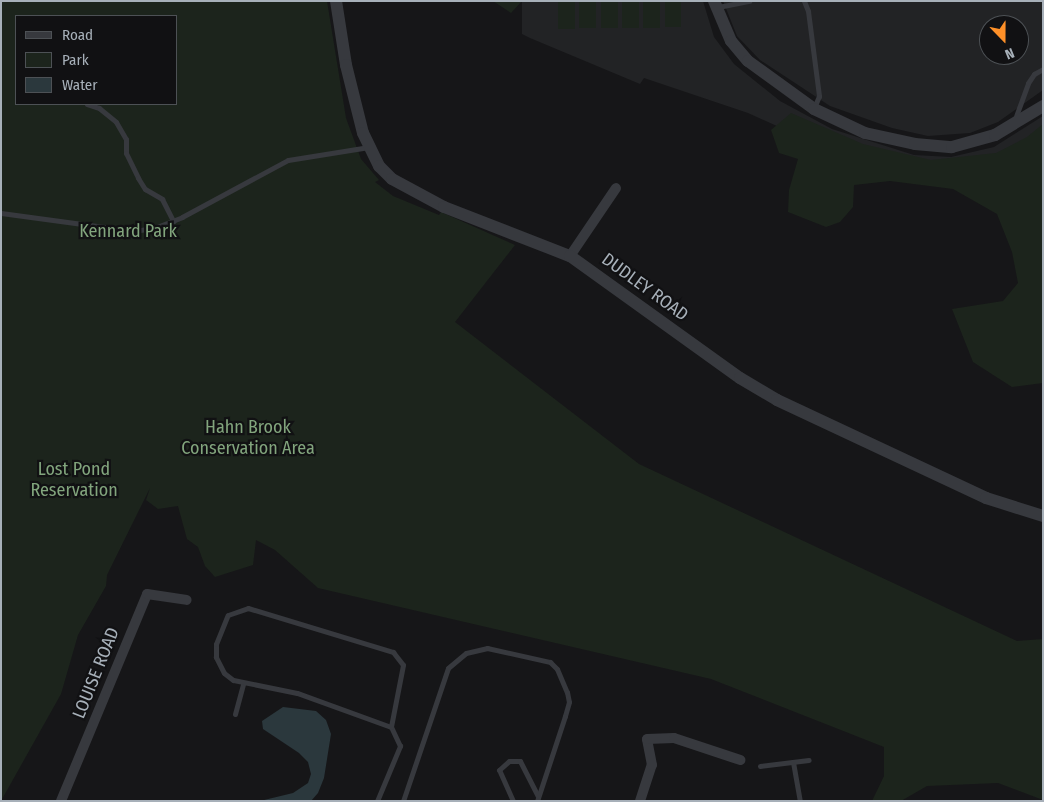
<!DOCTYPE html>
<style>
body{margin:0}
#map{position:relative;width:1044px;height:802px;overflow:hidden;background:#161618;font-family:"Fira Sans Condensed",sans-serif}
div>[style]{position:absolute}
.built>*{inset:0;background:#222325}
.green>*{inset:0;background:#1c241c;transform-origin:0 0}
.water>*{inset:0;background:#2b383d}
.service>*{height:5px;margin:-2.5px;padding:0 2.5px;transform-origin:2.5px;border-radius:2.5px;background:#37393e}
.minor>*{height:10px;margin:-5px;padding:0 5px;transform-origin:5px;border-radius:5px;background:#37393e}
.tertiary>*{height:12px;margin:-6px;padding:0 6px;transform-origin:6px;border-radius:6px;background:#37393e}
span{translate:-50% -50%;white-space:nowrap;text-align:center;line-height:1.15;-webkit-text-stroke:4.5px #111113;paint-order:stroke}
.park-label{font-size:18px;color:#82a57d}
.street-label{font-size:18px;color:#a7b0b9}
.frame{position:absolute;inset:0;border:2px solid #a7b0b9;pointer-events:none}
.legend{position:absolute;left:15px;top:15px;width:162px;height:90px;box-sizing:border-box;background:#111113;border:1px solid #4d5155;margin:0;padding:6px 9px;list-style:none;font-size:15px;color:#a7b0b9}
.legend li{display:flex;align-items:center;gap:10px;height:25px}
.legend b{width:25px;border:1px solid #4d5155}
.north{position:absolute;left:979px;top:15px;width:50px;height:50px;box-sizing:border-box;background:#111113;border:1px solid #4d5155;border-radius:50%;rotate:158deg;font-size:14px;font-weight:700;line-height:20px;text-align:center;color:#a7b0b9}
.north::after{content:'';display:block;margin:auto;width:18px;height:22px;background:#fe9028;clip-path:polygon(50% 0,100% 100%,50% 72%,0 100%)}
</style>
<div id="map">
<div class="built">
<div style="clip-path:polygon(522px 1px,703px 1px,714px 37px,734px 64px,780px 101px,832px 129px,914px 155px,951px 157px,994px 147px,1043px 116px,1043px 158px,867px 167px,748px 113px,644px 78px,640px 84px,530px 38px,522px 34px)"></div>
<div style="clip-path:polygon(evenodd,723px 1px,1043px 1px,1043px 90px,998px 122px,970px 133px,928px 136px,892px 128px,830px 106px,760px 60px,737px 36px,723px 1px,989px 25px,1019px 25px,1019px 55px,989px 55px,989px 25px)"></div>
</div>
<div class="green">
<div style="clip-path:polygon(evenodd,1px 1px,327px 1px,346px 118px,361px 159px,379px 180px,375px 182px,393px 196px,439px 215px,441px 212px,515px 245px,455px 322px,639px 464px,1017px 641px,1043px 639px,1043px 800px,998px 783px,927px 786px,901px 801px,872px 801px,884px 776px,884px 747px,711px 679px,318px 588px,275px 550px,256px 540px,253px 565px,215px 577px,205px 566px,198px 547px,187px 539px,178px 506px,158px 509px,146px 500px,150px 488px,107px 575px,106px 586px,78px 635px,61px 694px,1px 801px,1px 1px,16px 16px,176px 16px,176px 104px,16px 104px,16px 16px)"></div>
<div style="clip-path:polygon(493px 1px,522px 1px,511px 13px)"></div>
<div style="left:558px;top:1px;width:17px;height:28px"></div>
<div style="left:579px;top:1px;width:17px;height:27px"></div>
<div style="left:601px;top:1px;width:17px;height:27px"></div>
<div style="left:622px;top:1px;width:17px;height:27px"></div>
<div style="left:643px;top:1px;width:17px;height:27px"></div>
<div style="left:665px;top:1px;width:16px;height:26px"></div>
<div style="clip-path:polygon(791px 113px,863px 144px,931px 160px,996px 153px,1027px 137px,1043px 124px,1043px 383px,1012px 387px,973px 362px,952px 309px,1003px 301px,1018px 283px,1012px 252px,997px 214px,953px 189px,890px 181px,854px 185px,853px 207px,840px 222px,826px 227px,788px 212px,789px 190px,798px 159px,779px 153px,771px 130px)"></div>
</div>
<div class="water">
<div style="clip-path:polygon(283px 707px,316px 711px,326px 720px,331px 734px,324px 778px,318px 793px,311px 801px,260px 801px,293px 793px,308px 783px,311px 774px,308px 762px,299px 753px,263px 729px,262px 721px)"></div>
</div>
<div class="service">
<div style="left:804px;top:1px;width:11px;rotate:68deg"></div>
<div style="left:808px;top:11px;width:86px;rotate:82.6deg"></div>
<div style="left:819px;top:96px;width:13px;rotate:113deg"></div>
<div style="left:718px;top:7px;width:32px;rotate:-11deg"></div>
<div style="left:87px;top:104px;width:13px;rotate:18deg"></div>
<div style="left:99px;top:108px;width:22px;rotate:39deg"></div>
<div style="left:116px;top:122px;width:20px;rotate:60deg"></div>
<div style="left:126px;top:139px;width:14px;rotate:90deg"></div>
<div style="left:126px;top:153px;width:28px;rotate:64deg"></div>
<div style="left:138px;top:178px;width:13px;rotate:58deg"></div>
<div style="left:145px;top:189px;width:20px;rotate:30deg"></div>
<div style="left:162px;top:199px;width:25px;rotate:63deg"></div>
<div style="left:1015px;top:119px;width:38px;rotate:-70deg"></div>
<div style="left:1028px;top:83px;width:11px;rotate:-56deg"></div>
<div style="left:1034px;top:74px;width:10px;rotate:-29deg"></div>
<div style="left:1px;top:213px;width:134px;rotate:7.7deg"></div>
<div style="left:134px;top:231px;width:20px;rotate:-9deg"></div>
<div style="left:154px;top:228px;width:30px;rotate:-21deg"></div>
<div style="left:182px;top:217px;width:120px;rotate:-28.3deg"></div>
<div style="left:288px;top:160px;width:82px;rotate:-9.1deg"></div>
<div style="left:235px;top:714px;width:31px;rotate:-75deg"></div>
<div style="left:793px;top:762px;width:40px;rotate:80deg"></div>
<div style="left:760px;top:766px;width:49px;rotate:-7deg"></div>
<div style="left:377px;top:801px;width:60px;rotate:-67.3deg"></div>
<div style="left:400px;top:746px;width:21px;rotate:-115deg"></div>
<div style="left:391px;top:727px;width:100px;rotate:-160.1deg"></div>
<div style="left:297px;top:693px;width:65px;rotate:-168.5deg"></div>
<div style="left:233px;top:680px;width:11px;rotate:-142deg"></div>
<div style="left:224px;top:673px;width:18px;rotate:-117deg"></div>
<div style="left:216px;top:657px;width:13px;rotate:-90deg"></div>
<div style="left:216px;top:644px;width:31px;rotate:-68deg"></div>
<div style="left:228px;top:615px;width:21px;rotate:-19deg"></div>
<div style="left:248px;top:608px;width:152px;rotate:16.9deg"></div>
<div style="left:393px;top:652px;width:16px;rotate:52deg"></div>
<div style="left:403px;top:665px;width:63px;rotate:101deg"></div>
<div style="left:403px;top:801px;width:140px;rotate:-71.3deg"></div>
<div style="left:448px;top:668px;width:23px;rotate:-40deg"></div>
<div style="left:466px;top:653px;width:22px;rotate:-13deg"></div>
<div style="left:487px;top:648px;width:65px;rotate:12.5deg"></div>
<div style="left:550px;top:662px;width:10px;rotate:45deg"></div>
<div style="left:557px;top:669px;width:25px;rotate:67deg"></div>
<div style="left:567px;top:692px;width:10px;rotate:79deg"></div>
<div style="left:569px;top:702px;width:15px;rotate:106deg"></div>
<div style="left:565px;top:716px;width:89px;rotate:108.2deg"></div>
<div style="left:513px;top:801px;width:34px;rotate:-114deg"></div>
<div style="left:499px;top:770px;width:13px;rotate:-42deg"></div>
<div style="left:509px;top:761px;width:11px"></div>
<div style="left:520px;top:761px;width:39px;rotate:63deg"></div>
</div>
<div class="minor">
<div style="left:570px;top:256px;width:82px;rotate:-55.9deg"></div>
<div style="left:61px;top:801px;width:224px;rotate:-67.4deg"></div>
<div style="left:147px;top:594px;width:40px;rotate:8.5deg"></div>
<div style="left:640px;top:801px;width:38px;rotate:-72deg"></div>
<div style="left:652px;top:765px;width:26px;rotate:-101deg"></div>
<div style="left:647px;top:739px;width:27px;rotate:-2deg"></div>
<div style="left:674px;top:738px;width:70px;rotate:18.4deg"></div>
</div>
<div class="tertiary">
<div style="left:336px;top:1px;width:65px;rotate:81.1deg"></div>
<div style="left:346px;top:65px;width:70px;rotate:76deg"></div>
<div style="left:363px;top:133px;width:37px;rotate:64deg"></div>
<div style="left:379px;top:166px;width:18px;rotate:45deg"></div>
<div style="left:392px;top:179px;width:59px;rotate:28.3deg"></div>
<div style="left:444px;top:207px;width:135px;rotate:21.3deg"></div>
<div style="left:570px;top:256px;width:209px;rotate:35.7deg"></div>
<div style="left:740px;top:378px;width:43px;rotate:30.7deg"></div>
<div style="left:777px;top:400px;width:231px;rotate:25.1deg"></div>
<div style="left:986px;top:498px;width:60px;rotate:17.5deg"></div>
<div style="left:714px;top:1px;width:43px;rotate:67deg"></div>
<div style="left:731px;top:41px;width:26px;rotate:50deg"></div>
<div style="left:748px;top:61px;width:82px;rotate:36deg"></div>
<div style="left:814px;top:109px;width:56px;rotate:25.2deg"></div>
<div style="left:865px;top:133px;width:51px;rotate:12.4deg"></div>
<div style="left:915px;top:144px;width:37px;rotate:5deg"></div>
<div style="left:952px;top:147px;width:45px;rotate:-15.6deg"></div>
<div style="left:995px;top:135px;width:56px;rotate:-31.1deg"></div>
</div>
<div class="park-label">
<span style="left:128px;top:231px">Kennard Park</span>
<span style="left:248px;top:438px">Hahn Brook<br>Conservation Area</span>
<span style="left:74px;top:480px">Lost Pond<br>Reservation</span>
</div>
<div class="street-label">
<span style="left:645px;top:287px;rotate:36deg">DUDLEY ROAD</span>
<span style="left:96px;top:673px;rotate:-68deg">LOUISE ROAD</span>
</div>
<div class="frame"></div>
<ul class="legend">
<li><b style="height:6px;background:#37393e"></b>Road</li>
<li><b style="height:14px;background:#1c241c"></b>Park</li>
<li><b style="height:14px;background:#2b383d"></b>Water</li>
</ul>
<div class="north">N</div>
</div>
